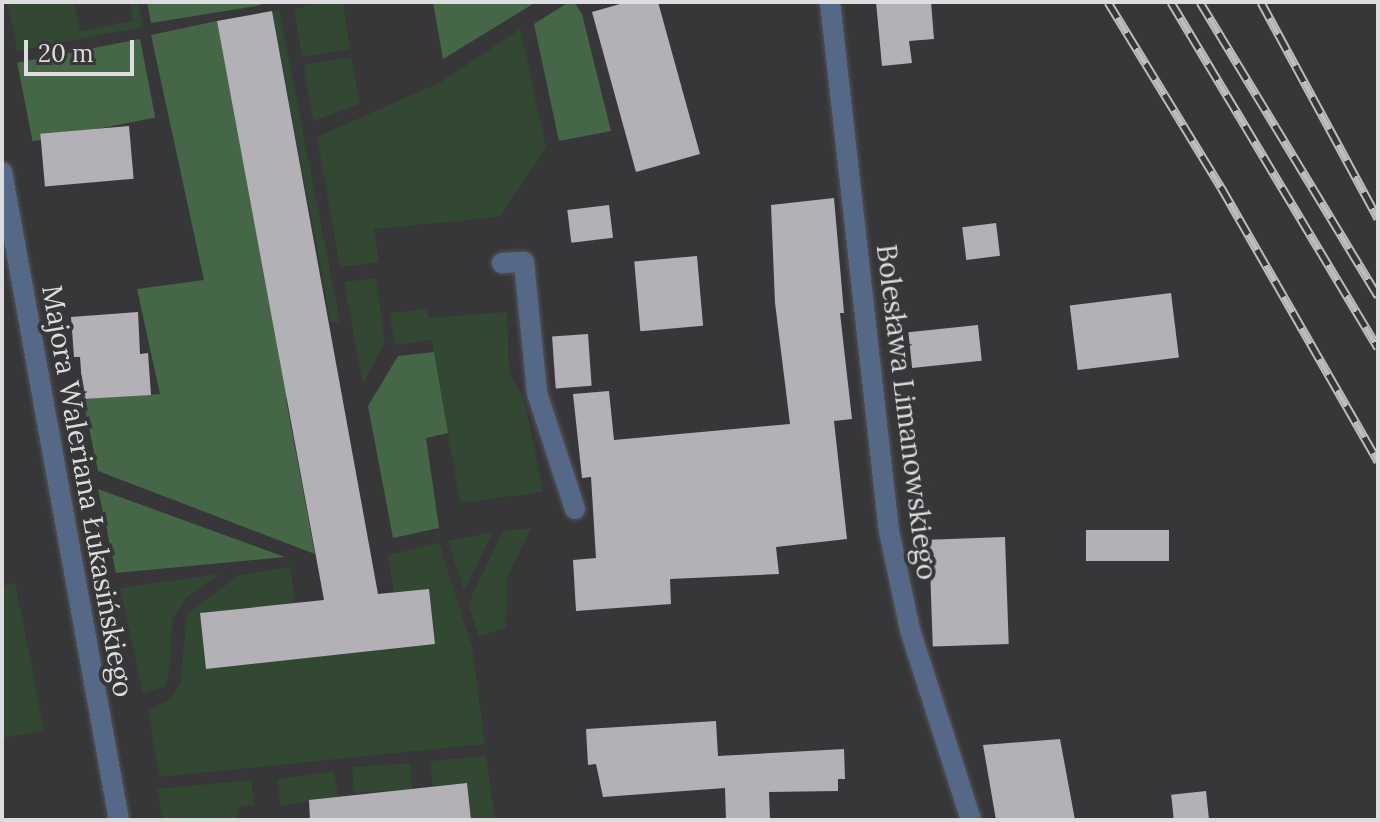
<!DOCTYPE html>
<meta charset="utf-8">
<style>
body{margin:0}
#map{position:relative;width:1380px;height:822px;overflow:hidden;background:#373639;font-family:Lora,serif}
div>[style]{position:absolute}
.green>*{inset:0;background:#324833;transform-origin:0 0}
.forest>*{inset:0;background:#466747;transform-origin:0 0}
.building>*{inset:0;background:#b3b1b5;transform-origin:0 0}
.roads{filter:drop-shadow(0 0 2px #555457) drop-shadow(0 0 2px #555457)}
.minor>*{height:20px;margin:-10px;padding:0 10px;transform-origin:10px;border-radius:10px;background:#566888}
.rail>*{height:9px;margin-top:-4.5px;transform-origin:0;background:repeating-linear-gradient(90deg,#373639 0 18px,#bdbdbf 0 36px);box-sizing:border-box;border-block:2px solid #bdbdbf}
span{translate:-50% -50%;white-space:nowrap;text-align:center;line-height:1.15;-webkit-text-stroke:8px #373639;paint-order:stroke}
.street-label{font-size:28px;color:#dddddf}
.frame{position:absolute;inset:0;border:4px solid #dddddf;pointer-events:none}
.scale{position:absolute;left:24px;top:40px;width:110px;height:36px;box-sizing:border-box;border:4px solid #dddddf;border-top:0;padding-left:10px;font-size:24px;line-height:28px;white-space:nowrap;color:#dddddf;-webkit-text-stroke:6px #373639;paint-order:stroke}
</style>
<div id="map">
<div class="green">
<div style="clip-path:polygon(8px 2px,74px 2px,80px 31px,133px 21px,130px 2px,138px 2px,143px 27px,17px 51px)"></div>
<div style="clip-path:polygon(323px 2px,343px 2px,350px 49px,302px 57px,294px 9px)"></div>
<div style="clip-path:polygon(279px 10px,340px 322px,331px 323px,272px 11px)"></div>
<div style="clip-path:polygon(520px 29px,546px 147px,499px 217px,374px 229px,379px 262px,340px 267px,317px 137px,441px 82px)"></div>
<div style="clip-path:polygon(351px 57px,360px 104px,313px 121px,304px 65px)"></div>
<div style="clip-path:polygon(376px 278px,385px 342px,363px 384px,344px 282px)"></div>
<div style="clip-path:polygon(427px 309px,429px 318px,507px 312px,509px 374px,524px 398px,543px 492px,460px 503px,432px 340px,395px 345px,389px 313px)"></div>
<div style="clip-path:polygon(531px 528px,507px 578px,506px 627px,479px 636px,468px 604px,503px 531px)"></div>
<div style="clip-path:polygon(493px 532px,464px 591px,448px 541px)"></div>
<div style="clip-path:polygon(439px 543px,472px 647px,485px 744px,159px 777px,148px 711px,171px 698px,180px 684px,187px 614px,239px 575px,291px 567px,294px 603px,200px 613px,206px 669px,435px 644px,429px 589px,394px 592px,388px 555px)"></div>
<div style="clip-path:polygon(220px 574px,187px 597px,172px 619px,170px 671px,165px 686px,143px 693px,120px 588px)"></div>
<div style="clip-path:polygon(15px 583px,44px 730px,2px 738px,2px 586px)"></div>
<div style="clip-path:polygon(486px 756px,495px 820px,471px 820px,467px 783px,433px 786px,430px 761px)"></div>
<div style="left:410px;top:763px;width:26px;height:58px;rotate:86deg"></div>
<div style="left:334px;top:771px;width:26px;height:58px;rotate:81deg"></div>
<div style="clip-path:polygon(251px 780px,254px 805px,237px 807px,238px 820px,163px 820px,157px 789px)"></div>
</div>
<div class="forest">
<div style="clip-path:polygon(147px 2px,258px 2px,262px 5px,151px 23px)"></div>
<div style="clip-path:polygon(433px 2px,536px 2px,443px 59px)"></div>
<div style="clip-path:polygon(569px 2px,574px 2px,582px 14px,611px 131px,559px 141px,534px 24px)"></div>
<div style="clip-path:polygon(217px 21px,289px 398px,286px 399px,315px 554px,98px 471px,83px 399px,160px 394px,137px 289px,204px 280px,151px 35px)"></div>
<div style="left:140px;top:39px;width:80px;height:125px;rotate:79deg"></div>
<div style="clip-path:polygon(434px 352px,448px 433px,426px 438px,439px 528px,393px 538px,368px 406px,398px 356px)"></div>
<div style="clip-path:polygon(98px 489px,285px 557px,116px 573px)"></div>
</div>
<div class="building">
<div style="clip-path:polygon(627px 2px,658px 2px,700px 154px,636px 172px,592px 12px)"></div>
<div style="clip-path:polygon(876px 2px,931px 2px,934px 39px,909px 41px,912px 63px,882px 66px)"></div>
<div style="clip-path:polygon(272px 11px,378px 594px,429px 589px,435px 644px,206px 669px,200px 613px,324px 600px,217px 21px)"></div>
<div style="left:129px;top:126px;width:53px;height:89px;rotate:85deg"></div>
<div style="clip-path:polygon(834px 198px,844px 313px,840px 313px,852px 419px,834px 421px,847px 539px,776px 547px,779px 574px,670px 579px,671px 604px,576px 611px,573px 560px,596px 558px,591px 477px,582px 478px,573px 394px,609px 391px,614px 440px,790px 424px,775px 303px,771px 205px)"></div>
<div style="left:609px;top:205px;width:33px;height:42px;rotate:83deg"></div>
<div style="left:996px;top:223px;width:33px;height:34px;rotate:83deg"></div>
<div style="left:697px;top:256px;width:70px;height:63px;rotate:85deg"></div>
<div style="left:1171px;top:293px;width:65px;height:102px;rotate:83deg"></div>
<div style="clip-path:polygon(138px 312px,140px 354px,148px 353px,151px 395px,83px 399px,80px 357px,74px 357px,71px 317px)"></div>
<div style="left:978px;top:325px;width:36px;height:70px;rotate:84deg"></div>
<div style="left:588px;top:334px;width:52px;height:36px;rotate:86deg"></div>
<div style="left:1169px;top:530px;width:31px;height:83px;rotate:90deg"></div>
<div style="left:1005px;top:537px;width:107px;height:76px;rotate:88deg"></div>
<div style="clip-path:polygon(716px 721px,718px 756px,844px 749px,845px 779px,838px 779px,838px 791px,769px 792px,770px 820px,726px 820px,725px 788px,603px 797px,596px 764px,588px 765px,586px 729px)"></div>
<div style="clip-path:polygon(1060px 739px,1075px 820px,996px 820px,983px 745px)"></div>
<div style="clip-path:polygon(467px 783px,471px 820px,310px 820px,309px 800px)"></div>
<div style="left:1206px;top:791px;width:29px;height:35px;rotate:84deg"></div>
</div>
<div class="roads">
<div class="minor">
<div style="left:830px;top:2px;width:532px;rotate:83.64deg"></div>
<div style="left:889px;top:531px;width:101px;rotate:78deg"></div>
<div style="left:910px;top:630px;width:200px;rotate:72.2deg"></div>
<div style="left:2px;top:172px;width:658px;rotate:79.77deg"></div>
<div style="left:502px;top:263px;width:22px;rotate:-3deg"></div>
<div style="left:524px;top:262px;width:132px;rotate:84.3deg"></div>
<div style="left:537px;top:393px;width:122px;rotate:71.9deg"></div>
</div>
</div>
<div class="rail">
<div style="left:1108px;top:2px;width:217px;rotate:58.6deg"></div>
<div style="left:1221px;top:187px;width:316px;rotate:60.2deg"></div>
<div style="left:1171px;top:2px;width:403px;rotate:59.1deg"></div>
<div style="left:1200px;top:2px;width:344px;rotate:58.8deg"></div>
<div style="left:1261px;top:2px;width:246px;rotate:61.6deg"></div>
</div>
<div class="street-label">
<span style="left:907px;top:412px;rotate:83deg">Bolesława Limanowskiego</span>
<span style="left:88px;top:491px;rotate:80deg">Majora Waleriana Łukasińskiego</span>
</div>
<div class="frame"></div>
<div class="scale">20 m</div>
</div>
